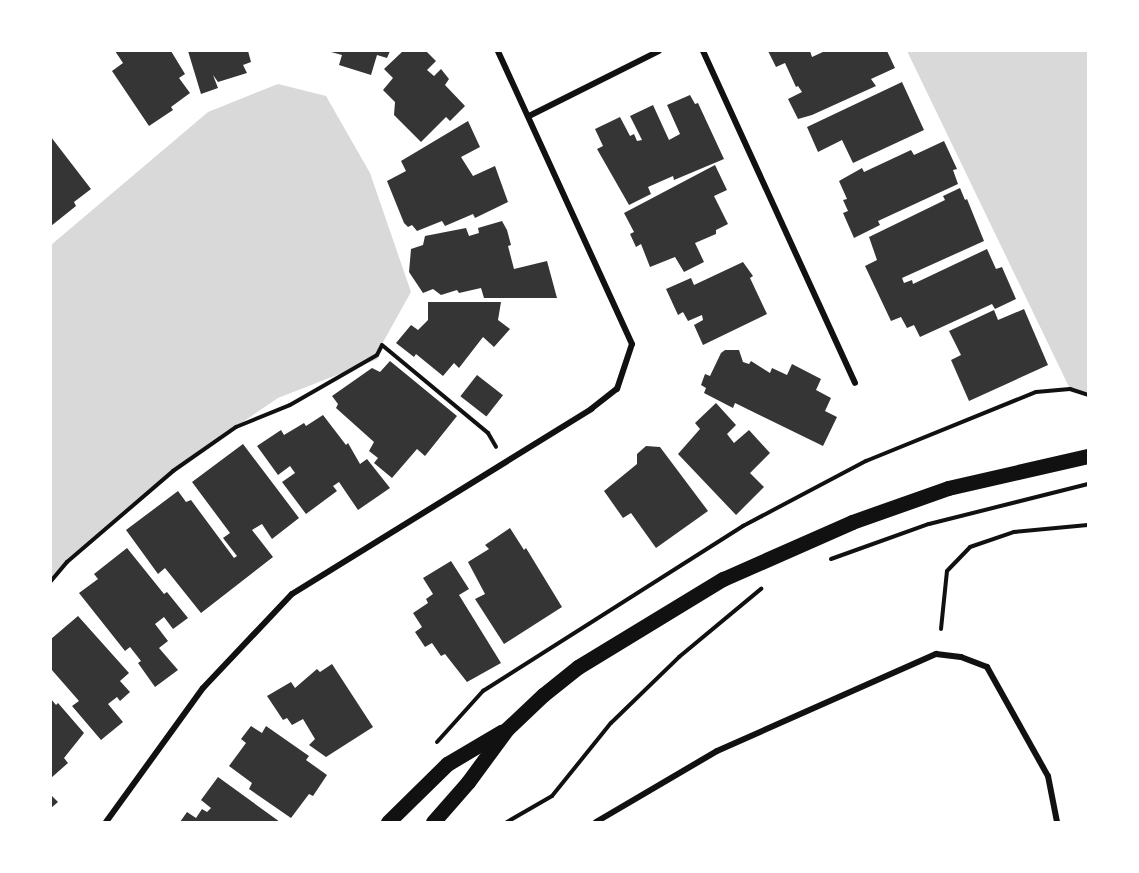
<!DOCTYPE html>
<style>
body{margin:0}
#map{position:relative;width:1139px;height:873px;overflow:hidden;background:#fff;font-family:"Work Sans",sans-serif}
div>[style]{position:absolute}
.water>*{inset:0;background:#d9d9d9}
.building>*{inset:0;background:#353535;transform-origin:0 0}
.path>*{height:4px;margin:-2px;padding:0 2px;transform-origin:2px;border-radius:2px;background:#111}
.minor>*{height:6px;margin:-3px;padding:0 3px;transform-origin:3px;border-radius:3px;background:#111}
.primary>*{height:15px;margin:-7.5px;padding:0 7.5px;transform-origin:7.5px;border-radius:7.5px;background:#111}
span{translate:-50% -50%;white-space:nowrap;text-align:center;line-height:1.15;-webkit-text-stroke:6px #fff;paint-order:stroke}
.frame{position:absolute;inset:0;border:52px solid #fff;pointer-events:none}
</style>
<div id="map">
<div class="water">
<div style="clip-path:polygon(907px 51px,1088px 51px,1088px 395px,1070px 389px)"></div>
<div style="clip-path:polygon(278px 84px,326px 96px,370px 173px,411px 292px,382px 344px,378px 359px,278px 398px,185px 461px,67px 562px,51px 581px,51px 245px,208px 112px)"></div>
</div>
<div class="building">
<div style="clip-path:polygon(115px 51px,171px 51px,185px 74px,179px 78px,190px 93px,171px 107px,173px 110px,149px 126px,112px 71px,123px 63px)"></div>
<div style="clip-path:polygon(188px 51px,248px 51px,251px 62px,243px 65px,247px 73px,218px 82px,213px 75px,218px 88px,201px 94px)"></div>
<div style="clip-path:polygon(390px 51px,387px 58px,377px 55px,371px 75px,339px 65px,342px 55px,331px 52px)"></div>
<div style="clip-path:polygon(403px 51px,426px 51px,436px 61px,427px 70px,434px 76px,441px 69px,449px 79px,445px 85px,465px 106px,450px 121px,446px 117px,421px 142px,394px 115px,395px 102px,383px 90px,393px 78px,384px 69px)"></div>
<div style="clip-path:polygon(768px 51px,810px 51px,812px 57px,825px 51px,887px 51px,895px 68px,871px 79px,876px 86px,812px 115px,798px 119px,788px 99px,802px 92px,798px 86px,796px 87px,785px 63px,776px 67px)"></div>
<div style="clip-path:polygon(902px 82px,924px 130px,853px 163px,842px 140px,818px 152px,807px 127px)"></div>
<div style="clip-path:polygon(690px 95px,695px 104px,698px 103px,724px 159px,674px 180px,673px 176px,648px 187px,651px 194px,629px 205px,597px 149px,603px 146px,595px 129px,620px 117px,630px 136px,634px 134px,637px 141px,642px 140px,630px 116px,653px 105px,669px 140px,680px 134px,667px 105px)"></div>
<div style="clip-path:polygon(468px 121px,480px 147px,461px 157px,473px 176px,495px 166px,508px 202px,475px 218px,473px 214px,445px 226px,442px 221px,417px 231px,412px 225px,408px 227px,404px 223px,387px 181px,406px 171px,401px 161px)"></div>
<div style="clip-path:polygon(51px 137px,91px 189px,74px 202px,76px 206px,51px 226px)"></div>
<div style="clip-path:polygon(944px 141px,957px 169px,953px 170px,958px 184px,878px 221px,880px 225px,854px 238px,843px 213px,848px 211px,843px 200px,847px 199px,839px 181px,862px 168px,864px 172px,911px 150px,914px 155px)"></div>
<div style="clip-path:polygon(715px 165px,727px 190px,714px 196px,728px 224px,716px 230px,716px 234px,695px 243px,704px 262px,684px 272px,675px 257px,650px 267px,641px 244px,636px 247px,630px 234px,634px 232px,624px 213px)"></div>
<div style="clip-path:polygon(960px 188px,965px 200px,967px 199px,984px 241px,902px 278px,904px 283px,912px 280px,913px 284px,987px 249px,996px 269px,1002px 267px,1016px 299px,995px 309px,992px 304px,920px 337px,914px 325px,907px 328px,901px 317px,891px 321px,865px 266px,877px 260px,869px 237px,945px 200px,943px 196px)"></div>
<div style="clip-path:polygon(502px 221px,507px 230px,511px 245px,508px 246px,514px 269px,547px 261px,557px 298px,484px 298px,481px 288px,459px 293px,457px 290px,441px 295px,433px 289px,423px 293px,409px 272px,411px 249px,423px 245px,425px 236px,466px 228px,469px 236px,479px 233px,478px 228px)"></div>
<div style="clip-path:polygon(743px 262px,753px 276px,750px 278px,767px 314px,703px 345px,694px 325px,703px 320px,702px 315px,688px 321px,683px 312px,678px 315px,666px 289px,691px 278px,694px 285px)"></div>
<div style="clip-path:polygon(428px 302px,501px 302px,498px 320px,510px 329px,494px 347px,483px 337px,459px 368px,454px 363px,443px 376px,416px 354px,414px 357px,396px 343px,411px 325px,418px 330px,428px 320px)"></div>
<div style="clip-path:polygon(1024px 309px,1048px 365px,969px 401px,951px 360px,961px 355px,949px 331px,994px 310px,998px 320px)"></div>
<div style="clip-path:polygon(725px 350px,739px 350px,743px 362px,749px 364px,751px 361px,770px 373px,772px 368px,787px 375px,792px 364px,821px 379px,816px 390px,831px 398px,825px 411px,837px 417px,823px 446px,735px 403px,733px 408px,704px 393px,706px 388px,701px 385px,705px 374px,710px 376px,721px 353px)"></div>
<div style="clip-path:polygon(390px 361px,457px 416px,425px 456px,417px 449px,392px 478px,374px 463px,378px 458px,369px 451px,374px 442px,336px 408px,338px 404px,332px 396px,372px 368px,380px 372px)"></div>
<div style="left:477px;top:375px;width:33px;height:27px;rotate:38deg"></div>
<div style="clip-path:polygon(716px 403px,736px 425px,727px 434px,734px 443px,749px 430px,770px 453px,750px 473px,764px 487px,736px 515px,678px 454px,700px 429px,695px 423px)"></div>
<div style="clip-path:polygon(323px 415px,346px 445px,348px 443px,360px 464px,367px 459px,390px 488px,358px 510px,339px 482px,333px 486px,337px 491px,306px 514px,282px 482px,295px 473px,290px 466px,278px 475px,257px 446px,281px 430px,284px 435px,304px 423px,306px 426px)"></div>
<div style="clip-path:polygon(243px 444px,299px 518px,272px 539px,262px 524px,252px 530px,273px 557px,201px 613px,165px 568px,158px 574px,126px 530px,178px 491px,186px 502px,191px 500px,234px 558px,237px 556px,223px 538px,230px 533px,192px 482px)"></div>
<div style="clip-path:polygon(646px 446px,660px 447px,708px 511px,656px 548px,631px 513px,623px 518px,604px 491px,637px 464px,637px 454px)"></div>
<div style="clip-path:polygon(510px 528px,524px 550px,526px 548px,562px 607px,504px 644px,475px 599px,485px 594px,468px 562px,489px 549px,485px 545px)"></div>
<div style="clip-path:polygon(127px 548px,164px 594px,167px 592px,188px 618px,173px 629px,164px 617px,155px 624px,168px 641px,159px 648px,178px 670px,155px 687px,138px 663px,141px 661px,130px 647px,125px 651px,79px 593px,98px 579px,94px 574px)"></div>
<div style="clip-path:polygon(451px 561px,469px 589px,459px 595px,501px 663px,467px 682px,445px 654px,441px 656px,432px 643px,425px 647px,415px 632px,422px 627px,413px 613px,428px 603px,426px 599px,433px 594px,423px 578px)"></div>
<div style="clip-path:polygon(78px 616px,129px 673px,120px 681px,130px 692px,120px 701px,117px 697px,108px 704px,123px 722px,101px 740px,72px 706px,79px 701px,51px 669px,51px 639px)"></div>
<div style="clip-path:polygon(332px 664px,373px 727px,326px 757px,309px 745px,315px 739px,303px 719px,292px 725px,287px 718px,283px 720px,267px 696px,291px 682px,295px 688px,317px 669px,320px 672px)"></div>
<div style="clip-path:polygon(51px 699px,56px 705px,58px 703px,84px 733px,64px 758px,68px 763px,51px 778px)"></div>
<div style="clip-path:polygon(251px 726px,262px 733px,266px 726px,309px 756px,306px 760px,327px 775px,313px 796px,309px 794px,291px 818px,249px 789px,252px 783px,229px 766px,246px 743px,241px 739px)"></div>
<div style="clip-path:polygon(218px 777px,280px 822px,180px 822px,187px 812px,196px 818px,202px 809px,207px 812px,211px 808px,201px 800px)"></div>
<div style="clip-path:polygon(51px 795px,58px 802px,51px 808px)"></div>
</div>
<div class="path">
<div style="left:831px;top:559px;width:104px;rotate:-19.7deg"></div>
<div style="left:929px;top:524px;width:164px;rotate:-14.1deg"></div>
<div style="left:51px;top:581px;width:25px;rotate:-50deg"></div>
<div style="left:67px;top:562px;width:140px;rotate:-40.6deg"></div>
<div style="left:173px;top:471px;width:77px;rotate:-34.9deg"></div>
<div style="left:236px;top:427px;width:58px;rotate:-22.2deg"></div>
<div style="left:290px;top:405px;width:100px;rotate:-29.9deg"></div>
<div style="left:377px;top:355px;width:11px;rotate:-63deg"></div>
<div style="left:382px;top:345px;width:138px;rotate:39.7deg"></div>
<div style="left:488px;top:433px;width:16px;rotate:60deg"></div>
<div style="left:941px;top:629px;width:58px;rotate:-84.1deg"></div>
<div style="left:947px;top:571px;width:33px;rotate:-46deg"></div>
<div style="left:970px;top:547px;width:46px;rotate:-18.8deg"></div>
<div style="left:1014px;top:532px;width:74px;rotate:-5.4deg"></div>
<div style="left:437px;top:742px;width:69px;rotate:-48deg"></div>
<div style="left:483px;top:691px;width:308px;rotate:-32.4deg"></div>
<div style="left:743px;top:526px;width:139px;rotate:-27.9deg"></div>
<div style="left:866px;top:461px;width:183px;rotate:-22.1deg"></div>
<div style="left:1036px;top:392px;width:34px;rotate:-5deg"></div>
<div style="left:1070px;top:389px;width:19px;rotate:18deg"></div>
<div style="left:507px;top:822px;width:52px;rotate:-30deg"></div>
<div style="left:552px;top:796px;width:94px;rotate:-51.1deg"></div>
<div style="left:611px;top:723px;width:95px;rotate:-44.1deg"></div>
<div style="left:679px;top:657px;width:107px;rotate:-39.7deg"></div>
</div>
<div class="minor">
<div style="left:703px;top:51px;width:365px;rotate:65.4deg"></div>
<div style="left:529px;top:116px;width:145px;rotate:-26.6deg"></div>
<div style="left:106px;top:822px;width:165px;rotate:-54.1deg"></div>
<div style="left:203px;top:688px;width:129px;rotate:-46.6deg"></div>
<div style="left:292px;top:594px;width:352px;rotate:-31.7deg"></div>
<div style="left:591px;top:409px;width:33px;rotate:-38deg"></div>
<div style="left:617px;top:389px;width:47px;rotate:-71.6deg"></div>
<div style="left:632px;top:344px;width:322px;rotate:-114.6deg"></div>
<div style="left:596px;top:822px;width:140px;rotate:-30.4deg"></div>
<div style="left:717px;top:751px;width:240px;rotate:-23.9deg"></div>
<div style="left:936px;top:654px;width:25px;rotate:7deg"></div>
<div style="left:961px;top:657px;width:28px;rotate:21deg"></div>
<div style="left:987px;top:667px;width:125px;rotate:60.8deg"></div>
<div style="left:1048px;top:776px;width:47px;rotate:78.9deg"></div>
</div>
<div class="primary">
<div style="left:388px;top:822px;width:83px;rotate:-44.5deg"></div>
<div style="left:447px;top:764px;width:63px;rotate:-30.7deg"></div>
<div style="left:433px;top:822px;width:53px;rotate:-48.8deg"></div>
<div style="left:468px;top:782px;width:66px;rotate:-53.7deg"></div>
<div style="left:507px;top:729px;width:50px;rotate:-43.4deg"></div>
<div style="left:543px;top:695px;width:45px;rotate:-38.7deg"></div>
<div style="left:578px;top:667px;width:170px;rotate:-31.3deg"></div>
<div style="left:723px;top:579px;width:141px;rotate:-23.8deg"></div>
<div style="left:852px;top:522px;width:102px;rotate:-19.5deg"></div>
<div style="left:948px;top:488px;width:144px;rotate:-12.9deg"></div>
</div>
<div class="frame"></div>
</div>
